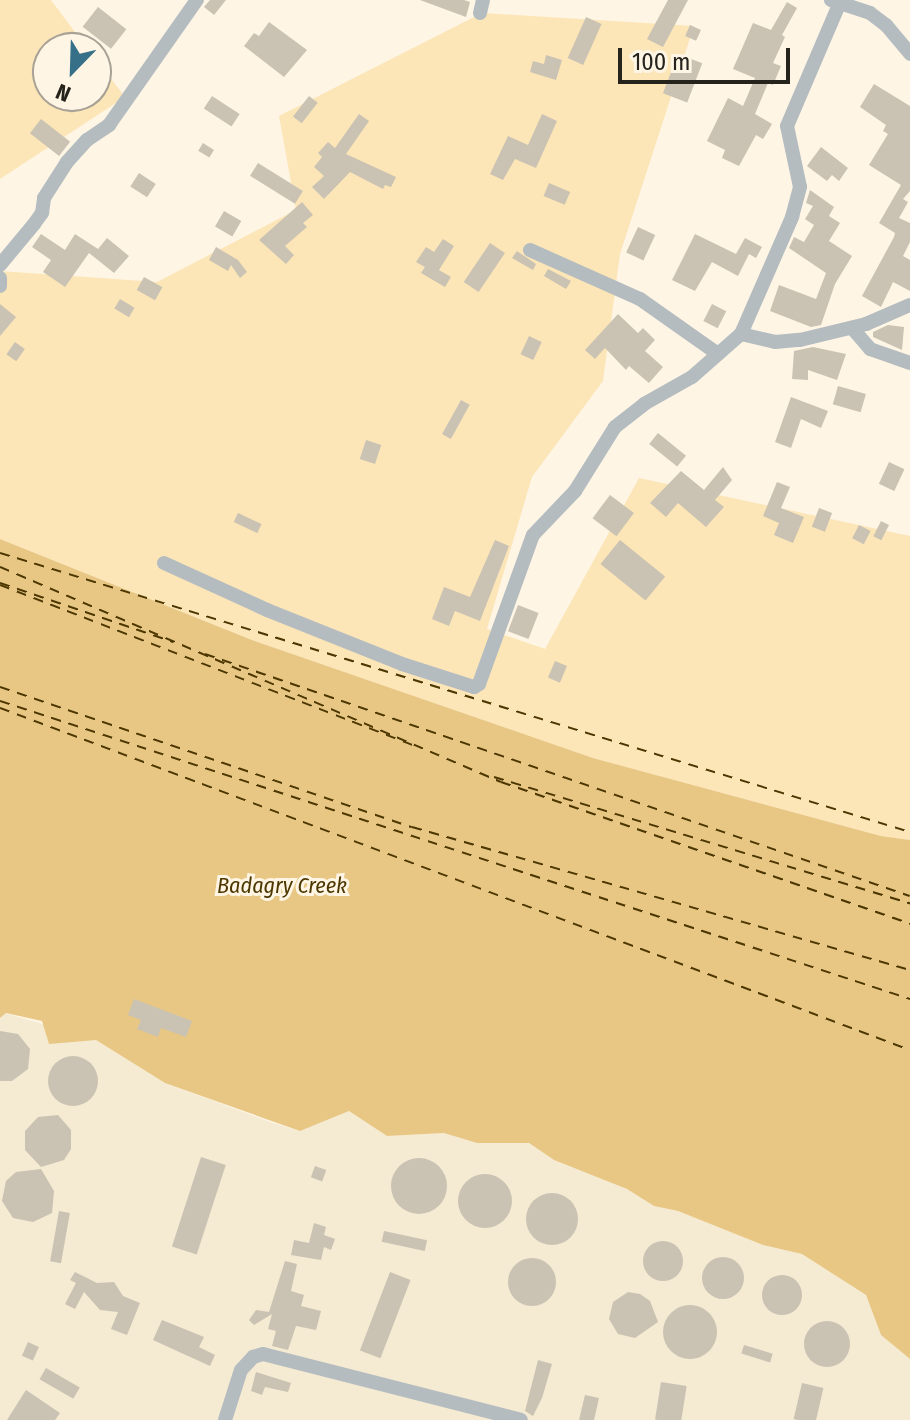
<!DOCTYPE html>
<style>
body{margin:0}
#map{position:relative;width:910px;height:1420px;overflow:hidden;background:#fef5e5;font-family:"Fira Sans Condensed",sans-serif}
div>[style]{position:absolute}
.built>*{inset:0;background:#f5ead2}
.green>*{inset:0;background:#fce6b8}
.water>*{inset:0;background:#e8c784}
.ferry>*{height:2px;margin-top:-1px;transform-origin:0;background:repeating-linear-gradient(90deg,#4d3700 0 10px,transparent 0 18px)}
.building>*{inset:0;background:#cac2b2;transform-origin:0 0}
.round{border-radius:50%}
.minor>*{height:14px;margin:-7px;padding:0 7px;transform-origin:7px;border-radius:7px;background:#b4bcc0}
span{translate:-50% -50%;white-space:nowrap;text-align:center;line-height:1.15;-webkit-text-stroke:6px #fef5e5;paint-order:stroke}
.water-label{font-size:22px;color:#4d3700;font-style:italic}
.north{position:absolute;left:32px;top:32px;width:80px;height:80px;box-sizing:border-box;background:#fef5e5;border:2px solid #a8a195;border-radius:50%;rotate:203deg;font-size:22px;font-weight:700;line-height:32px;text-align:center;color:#26231d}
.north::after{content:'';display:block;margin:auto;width:28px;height:36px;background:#367088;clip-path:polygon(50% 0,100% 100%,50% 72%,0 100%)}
.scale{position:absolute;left:618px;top:48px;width:172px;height:36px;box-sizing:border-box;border:4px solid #26231d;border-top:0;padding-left:10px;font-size:24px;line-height:28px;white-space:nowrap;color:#26231d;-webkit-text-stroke:6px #fef5e5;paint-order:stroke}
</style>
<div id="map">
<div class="built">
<div style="clip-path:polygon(5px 1013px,96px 1040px,165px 1083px,270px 1122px,300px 1131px,349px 1111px,387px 1136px,445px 1133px,477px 1143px,529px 1143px,554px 1160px,627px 1189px,654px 1206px,678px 1211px,763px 1245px,802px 1254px,866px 1295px,881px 1335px,910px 1359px,910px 1420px,0 1420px,0 1018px)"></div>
</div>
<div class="green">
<div style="clip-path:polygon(0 0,51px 0,87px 48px,48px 48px,48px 96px,96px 96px,96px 59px,125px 97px,0 179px)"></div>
<div style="clip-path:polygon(482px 13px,694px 26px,620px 254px,603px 381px,532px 477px,487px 629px,545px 649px,639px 478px,910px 536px,910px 840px,881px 836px,593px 758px,252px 640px,0 539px,0 271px,157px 282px,296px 210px,279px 116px)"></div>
</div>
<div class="water">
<div style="clip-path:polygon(0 539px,252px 640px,593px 758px,881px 836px,910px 840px,910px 1359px,881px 1335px,866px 1295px,802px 1254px,763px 1245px,678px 1211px,654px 1206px,627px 1189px,554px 1160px,529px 1143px,477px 1143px,444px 1133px,387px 1136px,349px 1111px,300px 1131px,165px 1083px,96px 1040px,49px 1044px,42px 1021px,6px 1013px,0 1018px)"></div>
</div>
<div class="ferry">
<div style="left:0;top:553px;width:952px;rotate:17.05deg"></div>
<div style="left:0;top:567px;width:545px;rotate:23.23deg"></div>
<div style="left:501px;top:782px;width:433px;rotate:19.1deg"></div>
<div style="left:0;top:583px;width:183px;rotate:18.8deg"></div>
<div style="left:0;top:585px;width:447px;rotate:21.2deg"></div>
<div style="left:205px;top:654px;width:745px;rotate:18.95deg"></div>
<div style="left:0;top:687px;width:435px;rotate:18.8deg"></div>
<div style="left:412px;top:827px;width:518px;rotate:16.02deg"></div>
<div style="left:0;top:701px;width:958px;rotate:18.13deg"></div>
<div style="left:0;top:708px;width:972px;rotate:20.6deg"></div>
<div style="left:494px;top:777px;width:435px;rotate:16.9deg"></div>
</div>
<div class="building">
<div style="clip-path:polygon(210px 0,226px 0,214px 15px,204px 7px)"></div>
<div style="clip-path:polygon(420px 0,464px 0,470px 2px,466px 17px)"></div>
<div style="clip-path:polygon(668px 0,688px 0,663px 47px,647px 39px)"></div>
<div style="clip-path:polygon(787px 2px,797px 8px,782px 35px,785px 37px,773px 63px,781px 66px,773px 85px,768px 83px,755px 114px,772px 124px,763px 139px,756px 135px,739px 166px,722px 158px,725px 150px,707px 141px,728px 98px,743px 106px,755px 78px,733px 69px,753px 23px,771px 30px)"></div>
<div style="left:98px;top:7px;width:36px;height:25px;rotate:38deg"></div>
<div style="left:586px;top:17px;width:17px;height:45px;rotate:24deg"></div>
<div style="clip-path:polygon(269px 22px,307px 50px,284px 77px,244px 46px,254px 33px,259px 36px)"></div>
<div style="left:690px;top:25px;width:12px;height:12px;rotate:24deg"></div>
<div style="left:678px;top:54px;width:26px;height:42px;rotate:21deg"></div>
<div style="clip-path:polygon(546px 55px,562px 60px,556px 80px,530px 72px,533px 61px,544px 64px)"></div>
<div style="clip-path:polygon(874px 84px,910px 106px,910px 191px,903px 199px,908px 202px,899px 218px,910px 223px,910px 242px,903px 256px,910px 260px,910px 291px,893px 282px,881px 307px,862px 296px,894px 237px,895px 233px,879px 223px,901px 185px,869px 165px,888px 134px,883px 131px,886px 125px,860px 107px)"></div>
<div style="left:212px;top:96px;width:33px;height:15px;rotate:33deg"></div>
<div style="left:309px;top:96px;width:11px;height:26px;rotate:38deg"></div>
<div style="clip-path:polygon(359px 114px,369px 121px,346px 154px,396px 177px,391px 187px,385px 185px,383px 189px,350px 172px,324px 199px,312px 187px,324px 176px,314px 167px,322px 157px,318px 153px,328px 142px,335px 148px)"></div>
<div style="clip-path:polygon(542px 114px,557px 121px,536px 168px,515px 159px,503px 180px,490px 174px,508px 136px,528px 145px)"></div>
<div style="left:41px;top:119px;width:37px;height:18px;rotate:38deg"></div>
<div style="left:203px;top:143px;width:13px;height:9px;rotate:32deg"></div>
<div style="clip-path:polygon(821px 147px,848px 168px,839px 181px,832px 175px,827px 181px,807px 166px)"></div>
<div style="left:258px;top:163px;width:53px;height:15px;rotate:32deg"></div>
<div style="left:139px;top:173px;width:20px;height:16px;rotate:33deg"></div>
<div style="left:549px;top:183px;width:23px;height:14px;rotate:23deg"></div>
<div style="clip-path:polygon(810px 190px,834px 207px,829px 216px,840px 223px,829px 241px,852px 256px,835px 284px,821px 325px,811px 327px,770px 311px,779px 285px,816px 299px,826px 273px,789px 248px,794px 237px,804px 242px,814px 225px,805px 219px,813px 206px,806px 203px)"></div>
<div style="clip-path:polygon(302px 202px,313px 215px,303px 223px,307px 227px,285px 246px,294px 255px,286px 264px,259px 240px)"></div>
<div style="left:224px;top:211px;width:20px;height:18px;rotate:30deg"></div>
<div style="left:638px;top:227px;width:19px;height:28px;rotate:25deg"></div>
<div style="clip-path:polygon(41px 234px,65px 250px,75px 234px,98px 249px,107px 238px,129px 256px,114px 273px,89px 253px,65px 287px,43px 272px,51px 260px,32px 247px)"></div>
<div style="clip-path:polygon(695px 234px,736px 254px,745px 238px,762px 247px,756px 258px,749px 254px,738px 276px,712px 262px,695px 291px,672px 280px)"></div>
<div style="clip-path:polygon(443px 239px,454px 246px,439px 270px,451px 277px,445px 287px,421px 273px,425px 267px,416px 262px,426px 247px,434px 252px)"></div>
<div style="left:490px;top:243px;width:18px;height:47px;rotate:34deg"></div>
<div style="clip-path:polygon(216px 247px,238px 260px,247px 272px,240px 278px,231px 265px,228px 271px,209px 260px)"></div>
<div style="clip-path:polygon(517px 251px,536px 264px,533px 270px,512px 258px)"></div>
<div style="clip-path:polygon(548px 269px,571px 281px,566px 289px,544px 276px)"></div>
<div style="left:144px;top:277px;width:21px;height:15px;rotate:29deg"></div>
<div style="left:120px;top:299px;width:17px;height:11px;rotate:31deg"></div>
<div style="clip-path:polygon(0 304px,16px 317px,0 336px)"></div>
<div style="left:712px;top:304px;width:16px;height:19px;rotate:27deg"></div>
<div style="clip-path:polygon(618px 314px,638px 333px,643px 328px,655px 340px,645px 351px,663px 367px,649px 383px,629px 366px,626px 370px,605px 348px,595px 359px,585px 350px)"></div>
<div style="clip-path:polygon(888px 325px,904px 327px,902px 350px,873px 337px,873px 332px)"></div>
<div style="left:529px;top:336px;width:14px;height:20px;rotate:25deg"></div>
<div style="left:15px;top:342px;width:12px;height:15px;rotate:35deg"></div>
<div style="clip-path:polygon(813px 347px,846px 354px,837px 380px,808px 370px,808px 380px,792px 379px,794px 351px)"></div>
<div style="left:838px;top:386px;width:29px;height:19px;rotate:16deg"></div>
<div style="clip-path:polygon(791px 397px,828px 411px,821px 428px,801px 419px,791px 448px,775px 442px)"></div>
<div style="left:461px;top:400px;width:10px;height:39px;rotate:29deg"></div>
<div style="left:658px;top:433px;width:36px;height:14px;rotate:39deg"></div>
<div style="left:366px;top:440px;width:16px;height:20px;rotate:18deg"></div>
<div style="left:889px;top:462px;width:17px;height:24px;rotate:25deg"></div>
<div style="clip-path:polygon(723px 467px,732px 480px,715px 500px,724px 507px,706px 527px,678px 503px,666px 517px,650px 503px,681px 471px,704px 490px)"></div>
<div style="clip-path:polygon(777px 482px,790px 487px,781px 508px,804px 517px,793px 543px,774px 535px,779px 523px,763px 516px)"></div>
<div style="left:610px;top:495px;width:30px;height:29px;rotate:37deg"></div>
<div style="left:819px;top:508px;width:14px;height:20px;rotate:21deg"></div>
<div style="left:238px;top:513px;width:26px;height:10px;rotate:25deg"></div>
<div style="left:881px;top:521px;width:9px;height:17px;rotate:27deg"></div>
<div style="left:859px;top:525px;width:13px;height:15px;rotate:27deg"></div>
<div style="clip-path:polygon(495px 540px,509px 546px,480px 621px,455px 611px,449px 626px,432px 619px,444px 587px,470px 597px)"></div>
<div style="left:620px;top:540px;width:58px;height:31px;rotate:39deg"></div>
<div style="left:518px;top:605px;width:22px;height:28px;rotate:21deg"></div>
<div style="left:555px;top:661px;width:13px;height:18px;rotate:23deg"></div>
<div style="clip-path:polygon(134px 999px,192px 1021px,186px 1037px,161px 1028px,158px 1037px,137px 1029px,141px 1020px,128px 1015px)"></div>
<div style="clip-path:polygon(0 1031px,18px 1034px,30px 1049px,28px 1069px,12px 1081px,0 1081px)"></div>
<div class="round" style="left:48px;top:1056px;width:50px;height:50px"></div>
<div style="clip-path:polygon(58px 1115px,71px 1130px,71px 1149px,64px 1160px,41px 1167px,25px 1150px,25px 1131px,38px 1117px)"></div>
<div style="left:201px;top:1157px;width:26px;height:94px;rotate:18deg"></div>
<div class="round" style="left:391px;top:1158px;width:56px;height:56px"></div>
<div style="left:315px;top:1166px;width:12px;height:12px;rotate:20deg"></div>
<div style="clip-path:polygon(41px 1169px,54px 1191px,52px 1213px,33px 1222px,13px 1218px,2px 1201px,6px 1181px,16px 1172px)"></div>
<div class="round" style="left:458px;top:1174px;width:54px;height:54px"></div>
<div class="round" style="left:526px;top:1193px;width:52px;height:52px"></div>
<div style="left:59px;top:1211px;width:11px;height:51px;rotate:10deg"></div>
<div style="clip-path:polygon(314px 1223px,326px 1227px,324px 1235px,335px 1239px,331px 1250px,324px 1247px,321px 1260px,291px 1255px,294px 1240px,309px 1243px)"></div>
<div style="left:384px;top:1231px;width:44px;height:11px;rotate:12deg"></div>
<div class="round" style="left:643px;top:1241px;width:40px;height:40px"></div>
<div class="round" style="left:702px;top:1257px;width:42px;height:42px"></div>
<div class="round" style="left:508px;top:1258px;width:48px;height:48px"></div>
<div style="clip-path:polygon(285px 1261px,297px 1264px,291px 1291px,304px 1295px,301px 1306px,321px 1311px,316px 1330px,296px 1326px,288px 1350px,272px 1346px,276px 1331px,268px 1329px,272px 1314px,254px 1325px,249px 1320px,256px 1310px,269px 1312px)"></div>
<div style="clip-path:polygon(75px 1272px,97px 1283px,114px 1282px,123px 1296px,140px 1303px,127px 1335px,111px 1329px,118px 1312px,100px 1310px,84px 1292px,75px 1309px,65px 1304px,76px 1283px,70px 1280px)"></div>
<div style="left:390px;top:1272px;width:22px;height:84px;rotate:21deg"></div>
<div class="round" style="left:762px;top:1275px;width:40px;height:40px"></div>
<div style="clip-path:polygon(628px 1292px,640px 1294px,650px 1301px,658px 1322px,635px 1338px,618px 1334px,609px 1319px,613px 1302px)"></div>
<div class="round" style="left:663px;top:1305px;width:54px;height:54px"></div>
<div style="clip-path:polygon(162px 1320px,204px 1337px,199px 1347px,215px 1355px,210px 1366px,153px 1340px)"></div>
<div class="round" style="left:804px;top:1321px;width:46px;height:46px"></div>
<div style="left:28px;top:1342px;width:12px;height:15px;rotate:24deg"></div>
<div style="left:744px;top:1345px;width:30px;height:9px;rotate:17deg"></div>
<div style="clip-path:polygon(538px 1360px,552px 1364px,542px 1398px,533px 1416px,525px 1411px)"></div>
<div style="left:46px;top:1368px;width:39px;height:13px;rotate:30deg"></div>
<div style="clip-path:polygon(256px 1372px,291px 1383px,288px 1392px,265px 1387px,262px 1395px,251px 1391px)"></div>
<div style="left:661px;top:1382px;width:26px;height:38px;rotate:9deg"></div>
<div style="left:802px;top:1383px;width:22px;height:37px;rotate:13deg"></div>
<div style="clip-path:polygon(26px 1390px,60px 1413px,55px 1420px,7px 1420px)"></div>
<div style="clip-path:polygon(585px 1395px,599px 1398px,594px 1420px,579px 1420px)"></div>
</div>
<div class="minor">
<div style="left:831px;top:0;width:41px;rotate:18.4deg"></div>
<div style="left:870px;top:13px;width:20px;rotate:37deg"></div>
<div style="left:886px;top:25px;width:38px;rotate:50deg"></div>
<div style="left:480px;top:13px;width:13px;rotate:-77deg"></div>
<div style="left:530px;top:250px;width:120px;rotate:24deg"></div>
<div style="left:640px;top:299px;width:95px;rotate:35.2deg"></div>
<div style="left:0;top:265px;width:53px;rotate:-50.3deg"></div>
<div style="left:34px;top:224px;width:14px;rotate:-54deg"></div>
<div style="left:42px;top:213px;width:15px;rotate:-82deg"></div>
<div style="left:44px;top:198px;width:43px;rotate:-57.4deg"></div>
<div style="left:67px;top:162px;width:30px;rotate:-48deg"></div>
<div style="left:87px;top:140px;width:27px;rotate:-34deg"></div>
<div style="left:109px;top:125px;width:153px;rotate:-54.9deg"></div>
<div style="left:0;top:278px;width:8px;rotate:90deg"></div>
<div style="left:852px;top:328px;width:28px;rotate:49deg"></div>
<div style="left:870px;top:349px;width:42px;rotate:19.3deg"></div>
<div style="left:741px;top:334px;width:35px;rotate:13deg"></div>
<div style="left:775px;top:342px;width:25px;rotate:-5deg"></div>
<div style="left:800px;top:340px;width:68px;rotate:-13.6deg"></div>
<div style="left:866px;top:324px;width:48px;rotate:-23.4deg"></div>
<div style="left:164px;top:563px;width:113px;rotate:24.5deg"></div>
<div style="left:267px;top:610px;width:145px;rotate:21.8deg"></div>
<div style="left:402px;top:664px;width:76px;rotate:17.7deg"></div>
<div style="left:474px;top:687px;width:6px;rotate:-31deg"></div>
<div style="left:479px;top:684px;width:158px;rotate:-70.1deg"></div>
<div style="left:533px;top:535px;width:61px;rotate:-46.3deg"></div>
<div style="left:575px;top:491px;width:75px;rotate:-58deg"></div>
<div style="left:615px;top:427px;width:37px;rotate:-38deg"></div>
<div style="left:644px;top:404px;width:55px;rotate:-29.4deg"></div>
<div style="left:692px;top:377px;width:65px;rotate:-41.3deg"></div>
<div style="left:741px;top:334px;width:128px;rotate:-66.4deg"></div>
<div style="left:792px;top:217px;width:31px;rotate:-75deg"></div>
<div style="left:800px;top:187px;width:62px;rotate:-102deg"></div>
<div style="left:787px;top:126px;width:137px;rotate:-66.8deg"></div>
<div style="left:225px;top:1420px;width:52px;rotate:-72.3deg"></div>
<div style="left:241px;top:1370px;width:18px;rotate:-47deg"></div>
<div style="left:253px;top:1357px;width:10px;rotate:-17deg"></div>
<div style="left:263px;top:1354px;width:266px;rotate:14.3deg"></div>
</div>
<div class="water-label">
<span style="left:282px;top:886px">Badagry Creek</span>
</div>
<div class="north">N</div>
<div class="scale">100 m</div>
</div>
